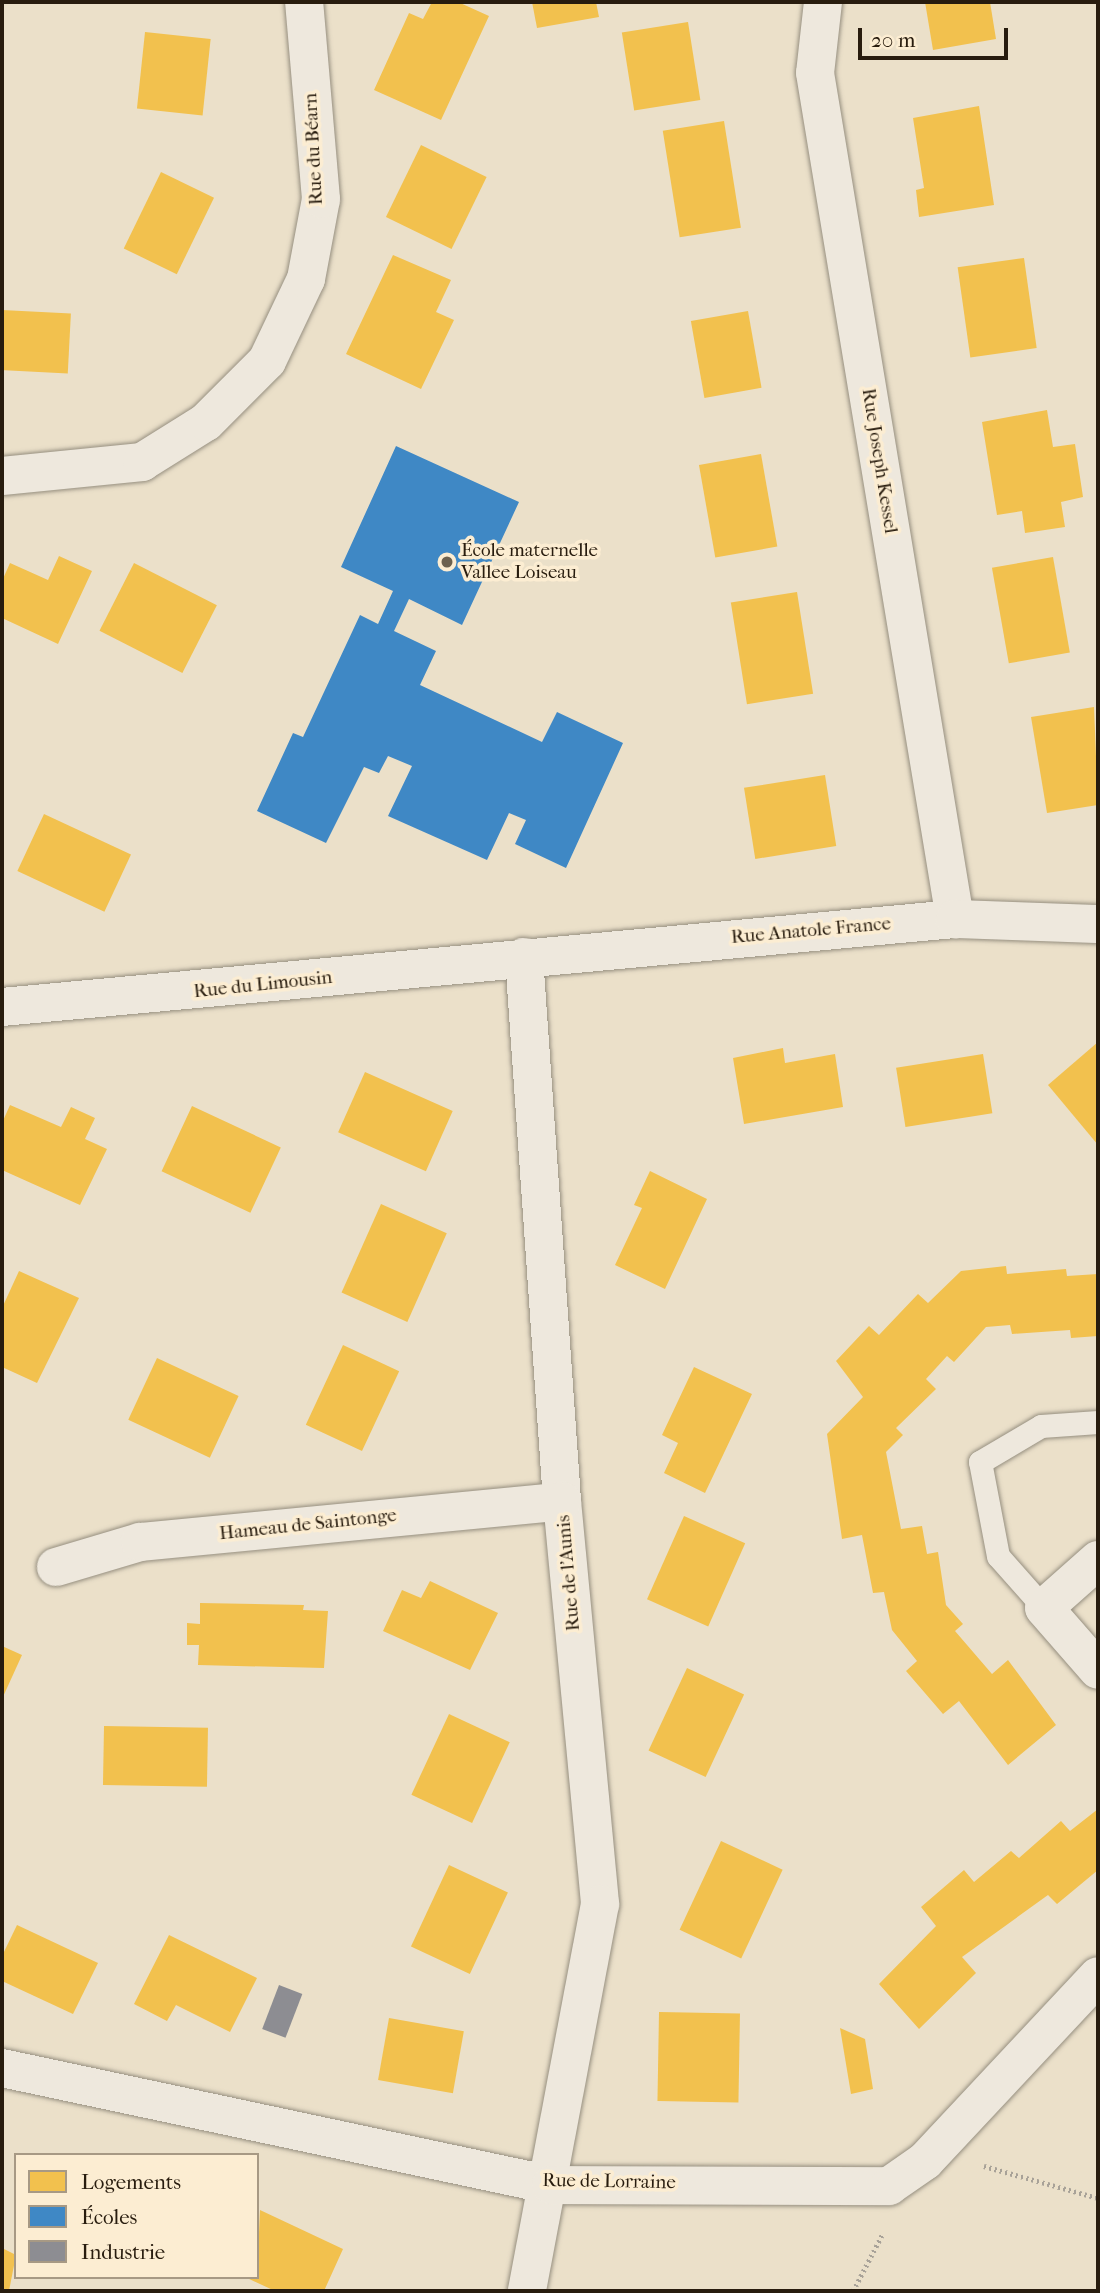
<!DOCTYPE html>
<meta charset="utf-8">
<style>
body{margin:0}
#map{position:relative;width:1100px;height:2293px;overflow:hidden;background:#ebe0c9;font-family:"IM FELL French Canon",serif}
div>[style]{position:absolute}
.homes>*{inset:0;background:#f2c14e;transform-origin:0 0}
.schools>*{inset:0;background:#3f88c5}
.industry>*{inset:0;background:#8d8d92;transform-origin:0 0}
.path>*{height:4.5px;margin-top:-2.25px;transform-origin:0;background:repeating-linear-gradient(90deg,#a8a298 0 2px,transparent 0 5.5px)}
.roads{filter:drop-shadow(0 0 2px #968f80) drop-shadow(0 0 2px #968f80)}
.lane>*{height:23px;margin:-11.5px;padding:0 11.5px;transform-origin:11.5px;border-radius:11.5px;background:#eee8dd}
.street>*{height:38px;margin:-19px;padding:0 19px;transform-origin:19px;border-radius:19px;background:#eee8dd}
.dots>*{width:19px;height:19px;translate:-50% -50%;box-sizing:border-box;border:4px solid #fcedd2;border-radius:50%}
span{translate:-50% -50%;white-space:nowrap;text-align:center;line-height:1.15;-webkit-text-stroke:7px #fcedd2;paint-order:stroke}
.street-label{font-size:19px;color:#281c0e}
.poi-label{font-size:19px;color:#281c0e}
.left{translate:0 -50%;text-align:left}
.frame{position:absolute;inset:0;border:4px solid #281c0e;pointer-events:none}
.legend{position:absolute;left:14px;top:2153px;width:245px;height:126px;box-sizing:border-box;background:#fcedd2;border:2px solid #a79984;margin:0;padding:9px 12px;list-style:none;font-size:21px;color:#281c0e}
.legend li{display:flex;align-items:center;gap:14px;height:35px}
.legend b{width:35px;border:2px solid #a79984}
.scale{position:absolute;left:858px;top:28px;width:150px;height:32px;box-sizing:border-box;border:4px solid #281c0e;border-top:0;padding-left:9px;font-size:21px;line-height:24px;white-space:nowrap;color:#281c0e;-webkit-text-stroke:5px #fcedd2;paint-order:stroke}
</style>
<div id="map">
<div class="homes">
<div style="clip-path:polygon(432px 2px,458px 2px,489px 16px,441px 120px,374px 90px,409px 13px,423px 19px)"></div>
<div style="clip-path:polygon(532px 2px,596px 2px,599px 17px,537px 28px)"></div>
<div style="clip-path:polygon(925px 2px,990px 2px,996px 39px,933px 50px)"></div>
<div style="left:688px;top:22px;width:79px;height:67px;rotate:81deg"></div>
<div style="left:145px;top:32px;width:66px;height:77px;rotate:6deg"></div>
<div style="clip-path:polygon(979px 106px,994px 205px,919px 217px,916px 190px,924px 188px,913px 118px)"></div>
<div style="left:724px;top:121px;width:108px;height:62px;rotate:81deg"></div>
<div style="left:421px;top:145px;width:73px;height:80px;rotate:26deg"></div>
<div style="left:161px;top:172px;width:59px;height:85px;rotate:26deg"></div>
<div style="clip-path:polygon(393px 255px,451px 280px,436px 312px,454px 320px,421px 389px,346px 354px)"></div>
<div style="left:1024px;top:258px;width:91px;height:67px;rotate:82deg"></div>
<div style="left:2px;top:310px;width:69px;height:60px;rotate:3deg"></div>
<div style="left:748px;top:311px;width:78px;height:58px;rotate:80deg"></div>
<div style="clip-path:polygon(1047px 410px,1053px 447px,1075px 444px,1083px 497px,1061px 502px,1065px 527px,1025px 533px,1022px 511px,997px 515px,982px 422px)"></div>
<div style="left:761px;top:454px;width:94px;height:63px;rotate:80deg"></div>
<div style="clip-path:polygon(59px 556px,92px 571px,58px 644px,2px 618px,2px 581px,10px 563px,48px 580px)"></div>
<div style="left:1053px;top:557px;width:97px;height:62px;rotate:80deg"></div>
<div style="left:134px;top:563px;width:93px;height:76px;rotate:27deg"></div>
<div style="left:797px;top:592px;width:103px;height:67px;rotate:81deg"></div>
<div style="clip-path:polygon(1094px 707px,1098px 805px,1047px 813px,1031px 717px)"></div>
<div style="left:825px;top:775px;width:72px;height:82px;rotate:81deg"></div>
<div style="left:44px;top:814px;width:96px;height:63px;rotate:25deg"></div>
<div style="clip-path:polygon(1098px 1042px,1098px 1145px,1048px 1085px)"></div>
<div style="clip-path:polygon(783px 1048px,785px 1063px,835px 1054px,843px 1107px,744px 1124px,733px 1058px)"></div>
<div style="left:983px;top:1054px;width:60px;height:88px;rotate:81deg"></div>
<div style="left:365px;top:1072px;width:96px;height:66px;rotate:24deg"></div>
<div style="clip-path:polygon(10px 1105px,61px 1127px,71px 1107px,95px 1118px,85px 1139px,107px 1149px,80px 1205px,2px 1170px,2px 1123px)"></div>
<div style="left:192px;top:1106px;width:98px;height:72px;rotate:25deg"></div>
<div style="clip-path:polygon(650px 1171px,707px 1199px,665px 1289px,615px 1265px,642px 1208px,634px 1205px)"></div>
<div style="left:381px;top:1204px;width:72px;height:97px;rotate:24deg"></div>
<div style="clip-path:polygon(1006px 1266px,1007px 1274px,1066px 1269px,1067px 1276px,1098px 1274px,1098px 1336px,1071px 1338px,1070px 1330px,1012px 1334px,1010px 1325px,986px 1327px,954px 1362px,947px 1356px,926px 1379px,936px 1389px,896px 1428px,903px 1435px,886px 1452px,901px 1529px,922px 1526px,927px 1554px,938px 1552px,946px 1605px,963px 1624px,955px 1631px,992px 1674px,1008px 1660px,1056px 1725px,1008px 1765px,959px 1701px,943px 1714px,906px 1671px,917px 1661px,892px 1630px,884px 1592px,873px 1593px,862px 1535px,842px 1539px,827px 1434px,863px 1397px,836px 1361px,869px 1326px,879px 1335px,918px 1294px,928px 1303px,961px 1271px)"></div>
<div style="clip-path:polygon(19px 1271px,79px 1298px,37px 1383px,2px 1367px,2px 1308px)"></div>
<div style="left:343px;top:1345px;width:62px;height:88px;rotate:25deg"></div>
<div style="left:157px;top:1358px;width:90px;height:68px;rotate:25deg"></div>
<div style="clip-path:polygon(694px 1367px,752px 1394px,705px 1493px,664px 1473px,678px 1443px,662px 1435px)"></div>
<div style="left:684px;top:1516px;width:67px;height:91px;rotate:24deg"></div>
<div style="clip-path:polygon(430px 1581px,498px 1613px,470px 1670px,383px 1631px,402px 1590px,421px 1598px)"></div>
<div style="clip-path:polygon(200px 1603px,304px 1605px,303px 1610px,328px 1611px,324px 1668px,198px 1665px,199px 1645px,187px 1645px,187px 1623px,200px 1624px)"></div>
<div style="clip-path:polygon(2px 1646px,22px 1655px,2px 1699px)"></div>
<div style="left:687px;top:1668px;width:63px;height:91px;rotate:25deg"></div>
<div style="left:449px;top:1714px;width:67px;height:89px;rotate:25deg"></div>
<div style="left:104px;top:1726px;width:104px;height:59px;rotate:1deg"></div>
<div style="clip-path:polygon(1098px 1809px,1098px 1870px,1057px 1904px,1048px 1895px,962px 1957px,976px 1973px,919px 2029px,879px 1984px,936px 1926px,921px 1907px,964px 1870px,974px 1882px,1011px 1851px,1019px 1858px,1061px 1821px,1070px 1831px)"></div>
<div style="left:721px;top:1841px;width:68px;height:98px;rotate:25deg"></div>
<div style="left:449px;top:1865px;width:65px;height:90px;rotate:25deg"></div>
<div style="clip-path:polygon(17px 1925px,98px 1963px,73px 2014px,2px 1981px,2px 1956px)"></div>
<div style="clip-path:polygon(169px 1935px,257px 1978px,230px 2032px,176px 2005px,167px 2021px,134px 2004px)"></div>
<div style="left:659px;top:2012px;width:81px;height:89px;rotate:1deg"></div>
<div style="left:389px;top:2018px;width:76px;height:63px;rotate:10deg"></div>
<div style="clip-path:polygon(840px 2028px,865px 2039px,873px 2089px,851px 2094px)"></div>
<div style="clip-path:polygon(260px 2210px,343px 2249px,324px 2291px,275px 2291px,245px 2277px,257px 2277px)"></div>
<div style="clip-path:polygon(2px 2248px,16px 2255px,9px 2291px,2px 2291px)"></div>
</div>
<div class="schools">
<div style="clip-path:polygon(396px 446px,519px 502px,462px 625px,409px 599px,394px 631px,436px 651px,420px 685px,542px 742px,557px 712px,623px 743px,566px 868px,515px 844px,526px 820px,509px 813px,487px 860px,388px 816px,412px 766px,388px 756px,379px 773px,364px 767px,326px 843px,257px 811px,293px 733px,303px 737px,360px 615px,378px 624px,393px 591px,341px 567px)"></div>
</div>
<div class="industry">
<div style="left:279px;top:1985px;width:25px;height:47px;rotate:21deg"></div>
</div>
<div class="path">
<div style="left:984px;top:2166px;width:118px;rotate:15.7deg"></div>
<div style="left:853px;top:2291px;width:65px;rotate:-62.7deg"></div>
</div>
<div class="roads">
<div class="lane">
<div style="left:1044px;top:1608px;width:69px;rotate:-131.5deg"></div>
<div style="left:998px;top:1556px;width:96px;rotate:-100.8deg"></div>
<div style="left:980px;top:1462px;width:71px;rotate:-30.5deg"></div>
<div style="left:1041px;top:1426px;width:57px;rotate:-4deg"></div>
</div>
<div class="street">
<div style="left:823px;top:2px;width:71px;rotate:96.4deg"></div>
<div style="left:815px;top:73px;width:858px;rotate:80.6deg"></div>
<div style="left:2px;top:476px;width:141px;rotate:-5.7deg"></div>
<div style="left:142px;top:462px;width:75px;rotate:-32deg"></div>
<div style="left:206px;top:422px;width:86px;rotate:-45deg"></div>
<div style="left:267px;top:361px;width:91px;rotate:-64.6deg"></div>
<div style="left:306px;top:279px;width:81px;rotate:-79.4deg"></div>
<div style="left:321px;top:199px;width:198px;rotate:-94.9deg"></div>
<div style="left:524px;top:957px;width:545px;rotate:86deg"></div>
<div style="left:562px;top:1501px;width:405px;rotate:84.6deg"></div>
<div style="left:600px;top:1904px;width:394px;rotate:100.7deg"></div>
<div style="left:2px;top:1007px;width:957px;rotate:-5.28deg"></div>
<div style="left:955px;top:919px;width:143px;rotate:2deg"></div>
<div style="left:1098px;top:1560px;width:72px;rotate:138.4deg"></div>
<div style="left:1044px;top:1608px;width:82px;rotate:48.9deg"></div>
<div style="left:56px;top:1567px;width:88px;rotate:-16.6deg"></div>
<div style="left:140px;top:1542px;width:424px;rotate:-5.5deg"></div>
<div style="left:2px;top:2068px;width:561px;rotate:12.03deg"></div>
<div style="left:551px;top:2185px;width:338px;rotate:0.2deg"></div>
<div style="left:889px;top:2186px;width:44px;rotate:-34.8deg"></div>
<div style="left:925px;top:2161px;width:253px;rotate:-46.9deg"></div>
</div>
</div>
<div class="dots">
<div style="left:447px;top:562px;background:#6c614f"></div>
</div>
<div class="street-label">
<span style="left:314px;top:149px;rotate:-93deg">Rue du Béarn</span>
<span style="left:879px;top:461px;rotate:81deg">Rue Joseph Kessel</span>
<span style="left:811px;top:931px;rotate:-5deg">Rue Anatole France</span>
<span style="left:263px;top:985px;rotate:-6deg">Rue du Limousin</span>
<span style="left:308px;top:1525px;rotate:-6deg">Hameau de Saintonge</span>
<span style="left:569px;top:1573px;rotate:-95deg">Rue de l'Aunis</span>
<span style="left:609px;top:2182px;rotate:1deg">Rue de Lorraine</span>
</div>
<div class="poi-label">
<span class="left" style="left:461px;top:562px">École maternelle<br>Vallee Loiseau</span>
</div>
<div class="frame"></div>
<ul class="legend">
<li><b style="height:19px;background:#f2c14e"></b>Logements</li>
<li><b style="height:19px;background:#3f88c5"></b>Écoles</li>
<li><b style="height:19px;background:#8d8d92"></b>Industrie</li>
</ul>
<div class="scale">20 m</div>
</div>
